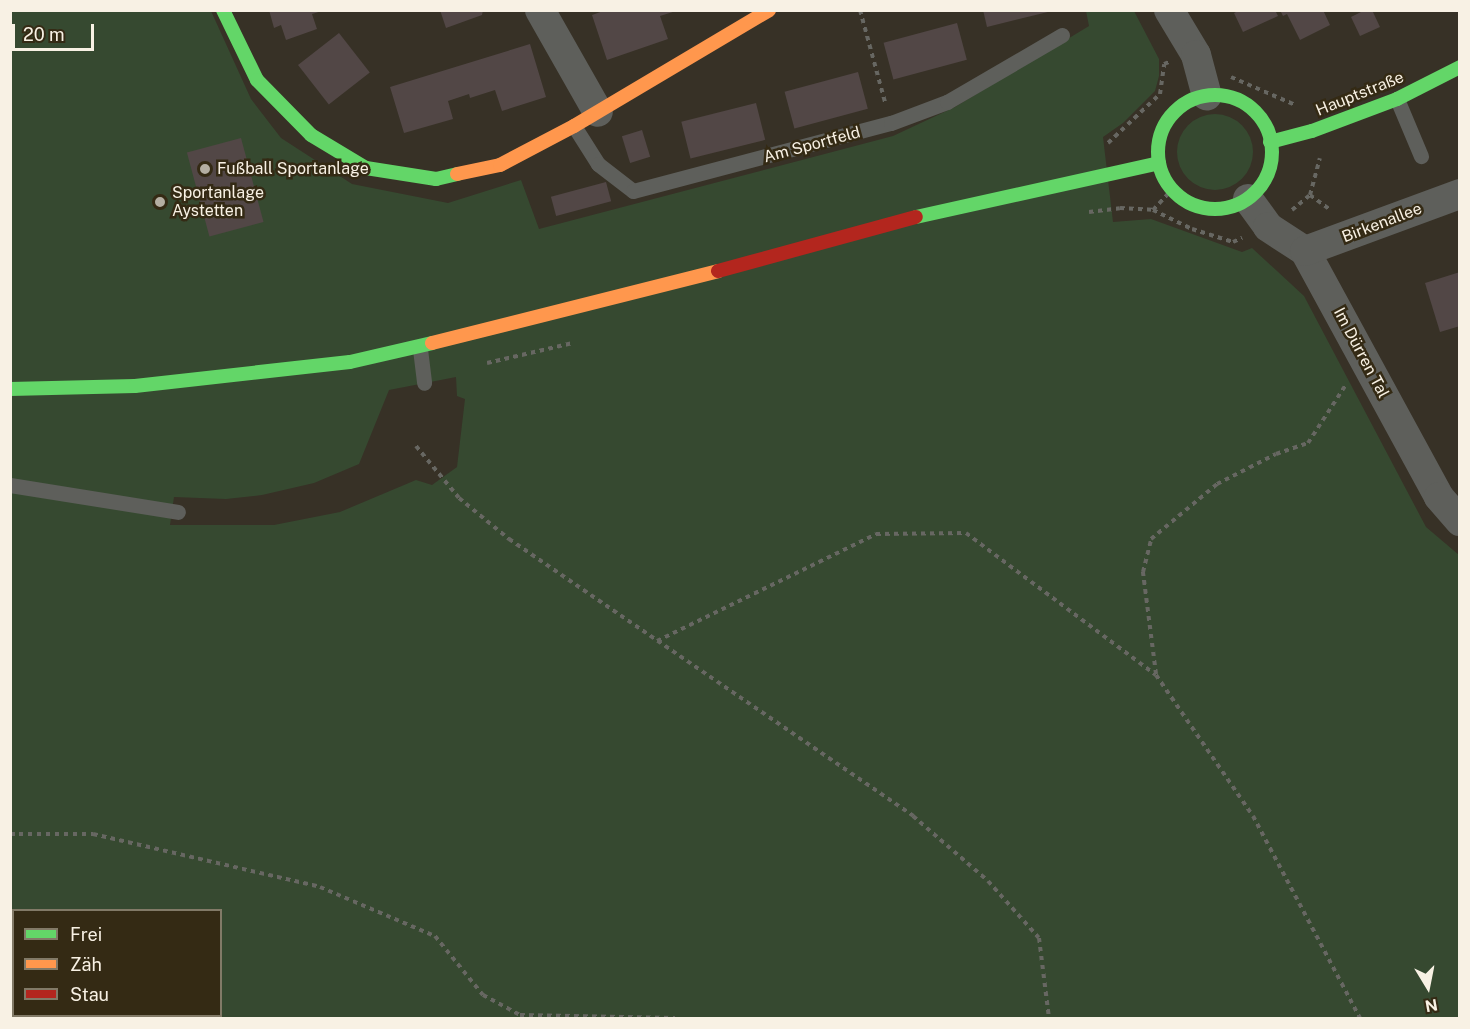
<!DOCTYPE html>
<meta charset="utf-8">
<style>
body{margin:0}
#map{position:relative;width:1470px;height:1029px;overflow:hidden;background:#373126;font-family:"Public Sans",sans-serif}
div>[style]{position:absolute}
.green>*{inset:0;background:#364930}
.round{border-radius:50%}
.building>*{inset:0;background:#524746;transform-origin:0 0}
.path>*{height:4px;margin-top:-2px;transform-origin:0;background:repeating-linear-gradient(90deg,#676762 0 4.5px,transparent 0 9px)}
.lane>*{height:15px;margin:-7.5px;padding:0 7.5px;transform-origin:7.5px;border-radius:7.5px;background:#5e5f5b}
.street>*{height:30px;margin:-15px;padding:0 15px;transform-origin:15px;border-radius:15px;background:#5e5f5b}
.fast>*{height:14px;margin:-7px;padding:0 7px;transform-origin:7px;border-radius:7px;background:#63d668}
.fast>.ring{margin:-7px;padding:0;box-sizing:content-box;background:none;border:14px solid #63d668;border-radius:50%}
.slow>*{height:14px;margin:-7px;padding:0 7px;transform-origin:7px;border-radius:7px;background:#ff974d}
.jam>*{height:14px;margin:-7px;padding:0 7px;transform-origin:7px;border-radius:7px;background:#b3261e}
.dots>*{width:16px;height:16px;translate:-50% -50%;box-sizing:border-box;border:3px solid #342a14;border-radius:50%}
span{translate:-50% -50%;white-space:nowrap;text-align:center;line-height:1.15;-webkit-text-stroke:5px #342a14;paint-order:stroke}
.street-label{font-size:16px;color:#f8f1e4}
.poi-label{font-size:16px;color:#f8f1e4}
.left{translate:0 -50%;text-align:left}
.frame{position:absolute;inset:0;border:12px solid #f8f1e4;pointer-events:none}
.legend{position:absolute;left:12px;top:909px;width:210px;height:108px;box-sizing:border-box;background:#342a14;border:2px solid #827a67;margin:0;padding:8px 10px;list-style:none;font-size:18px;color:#f8f1e4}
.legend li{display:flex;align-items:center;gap:12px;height:30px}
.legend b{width:30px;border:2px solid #827a67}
.north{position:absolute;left:1398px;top:957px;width:60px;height:60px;-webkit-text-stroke:4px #342a14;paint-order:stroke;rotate:170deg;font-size:16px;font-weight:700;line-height:24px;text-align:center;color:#f8f1e4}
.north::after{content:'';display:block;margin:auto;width:21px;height:27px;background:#f8f1e4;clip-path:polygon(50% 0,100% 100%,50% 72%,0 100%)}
.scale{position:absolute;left:12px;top:24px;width:82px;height:27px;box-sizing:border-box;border:3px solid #f8f1e4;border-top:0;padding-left:8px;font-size:18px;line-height:21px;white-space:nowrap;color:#f8f1e4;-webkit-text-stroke:4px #342a14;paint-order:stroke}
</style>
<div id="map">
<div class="green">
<div style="clip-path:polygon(evenodd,10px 11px,211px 11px,251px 99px,281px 138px,352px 184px,448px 203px,521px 180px,539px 229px,893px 136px,955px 107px,1089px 26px,1086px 11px,1134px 11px,1159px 59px,1159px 76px,1155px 91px,1123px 123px,1103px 137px,1113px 222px,1151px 219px,1242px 252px,1252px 248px,1304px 296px,1426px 527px,1459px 555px,1459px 1018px,11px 1018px,10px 11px,456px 377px,457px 396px,465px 399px,457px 467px,432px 485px,416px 480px,340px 512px,274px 525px,170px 525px,174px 497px,226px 499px,262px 495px,314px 483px,359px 464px,389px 390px,456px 377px,10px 11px,14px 910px,220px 910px,220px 1016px,14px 1016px,14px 910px)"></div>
<div class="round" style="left:1177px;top:114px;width:76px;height:76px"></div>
</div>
<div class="building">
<div style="clip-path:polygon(269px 10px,322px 10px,322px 11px,312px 14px,317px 29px,286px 40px,281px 25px,274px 28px)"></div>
<div style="clip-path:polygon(440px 10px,483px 10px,482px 15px,446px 28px)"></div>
<div style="clip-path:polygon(606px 10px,676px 10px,676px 11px,660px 16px,668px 39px,607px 60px,592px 15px)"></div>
<div style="clip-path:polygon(983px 10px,1052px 10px,1052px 11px,987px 27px)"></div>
<div style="clip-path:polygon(1240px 10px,1275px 10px,1278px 16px,1243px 32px,1234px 13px)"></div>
<div style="clip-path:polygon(1280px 10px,1323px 10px,1330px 25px,1300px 40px,1287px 14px,1283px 16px)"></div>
<div style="clip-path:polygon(1365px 10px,1372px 10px,1380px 27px,1360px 36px,1351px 17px)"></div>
<div style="left:957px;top:23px;width:38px;height:76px;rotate:75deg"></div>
<div style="left:339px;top:33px;width:50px;height:52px;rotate:52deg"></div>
<div style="clip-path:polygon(530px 44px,546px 97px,502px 111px,495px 90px,470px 98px,469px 94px,448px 101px,453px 119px,404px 133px,390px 87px)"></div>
<div style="left:858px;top:72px;width:38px;height:76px;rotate:75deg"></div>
<div style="left:756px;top:103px;width:38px;height:77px;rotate:76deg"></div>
<div style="left:642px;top:130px;width:28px;height:21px;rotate:73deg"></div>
<div style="left:241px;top:138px;width:87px;height:56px;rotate:75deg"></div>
<div style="left:606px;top:182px;width:20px;height:57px;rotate:75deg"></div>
<div style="clip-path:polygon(1460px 272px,1460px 326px,1440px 332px,1425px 283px)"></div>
</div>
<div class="path">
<div style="left:860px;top:10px;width:95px;rotate:74.8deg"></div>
<div style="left:1231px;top:77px;width:68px;rotate:23.5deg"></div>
<div style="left:1108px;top:143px;width:71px;rotate:-43.3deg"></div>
<div style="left:1160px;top:94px;width:30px;rotate:-82deg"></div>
<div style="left:1164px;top:64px;width:5px;rotate:-22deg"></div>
<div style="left:1310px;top:195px;width:26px;rotate:36deg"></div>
<div style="left:1153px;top:210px;width:23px;rotate:-47deg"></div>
<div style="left:1292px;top:210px;width:23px;rotate:-40deg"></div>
<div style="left:1310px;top:195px;width:38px;rotate:-75deg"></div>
<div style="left:1089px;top:212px;width:31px;rotate:-7deg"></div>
<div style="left:1120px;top:208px;width:33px;rotate:3deg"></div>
<div style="left:1153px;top:210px;width:43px;rotate:26deg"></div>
<div style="left:1192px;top:229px;width:43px;rotate:17.6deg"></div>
<div style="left:1233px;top:242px;width:10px;rotate:-24deg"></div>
<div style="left:487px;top:363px;width:88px;rotate:-13.1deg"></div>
<div style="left:416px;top:446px;width:67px;rotate:50.4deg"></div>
<div style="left:459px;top:498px;width:65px;rotate:39.4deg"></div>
<div style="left:509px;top:539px;width:490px;rotate:34.4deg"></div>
<div style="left:913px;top:816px;width:99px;rotate:40.9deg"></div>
<div style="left:988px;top:881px;width:76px;rotate:48.2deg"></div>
<div style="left:1039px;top:938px;width:81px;rotate:82.9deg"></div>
<div style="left:657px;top:641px;width:244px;rotate:-26deg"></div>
<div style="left:876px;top:534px;width:90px;rotate:-0.6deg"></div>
<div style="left:966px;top:533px;width:237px;rotate:36.8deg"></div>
<div style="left:1156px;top:675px;width:171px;rotate:55.5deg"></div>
<div style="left:1253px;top:816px;width:229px;rotate:62.1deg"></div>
<div style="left:1156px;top:674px;width:103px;rotate:-97.3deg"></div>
<div style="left:1143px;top:572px;width:34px;rotate:-76deg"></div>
<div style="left:1151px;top:539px;width:86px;rotate:-39.8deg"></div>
<div style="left:1217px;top:484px;width:66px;rotate:-27deg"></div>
<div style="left:1276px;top:454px;width:34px;rotate:-19deg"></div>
<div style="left:1308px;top:443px;width:68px;rotate:-57deg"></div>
<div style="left:10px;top:834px;width:83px"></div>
<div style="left:93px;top:834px;width:233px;rotate:13.1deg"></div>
<div style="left:320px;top:887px;width:125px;rotate:23.1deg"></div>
<div style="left:435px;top:936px;width:76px;rotate:50.9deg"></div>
<div style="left:483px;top:995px;width:42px;rotate:28.4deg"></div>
<div style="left:520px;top:1015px;width:155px;rotate:1.1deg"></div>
</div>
<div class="lane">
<div style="left:1397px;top:99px;width:62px;rotate:67.2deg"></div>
<div style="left:574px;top:126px;width:45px;rotate:57.7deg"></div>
<div style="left:598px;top:164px;width:44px;rotate:37.6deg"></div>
<div style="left:633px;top:191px;width:267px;rotate:-14.8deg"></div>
<div style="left:891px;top:123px;width:60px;rotate:-20.6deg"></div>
<div style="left:947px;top:102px;width:133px;rotate:-30.2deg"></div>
<div style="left:420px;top:349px;width:34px;rotate:83deg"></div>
<div style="left:10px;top:485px;width:170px;rotate:9.1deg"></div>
</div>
<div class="street">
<div style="left:540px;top:10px;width:117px;rotate:60.4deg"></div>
<div style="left:1169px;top:10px;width:52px;rotate:59deg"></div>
<div style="left:1196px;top:55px;width:42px;rotate:75deg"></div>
<div style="left:1248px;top:199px;width:34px;rotate:54deg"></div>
<div style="left:1268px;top:227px;width:44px;rotate:33deg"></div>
<div style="left:1305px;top:251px;width:280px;rotate:61.4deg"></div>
<div style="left:1439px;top:497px;width:32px;rotate:49deg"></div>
<div style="left:1305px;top:251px;width:165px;rotate:-20.2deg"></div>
</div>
<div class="fast">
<div style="left:223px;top:10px;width:78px;rotate:64.1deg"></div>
<div style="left:257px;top:80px;width:77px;rotate:45.5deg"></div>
<div style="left:311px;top:135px;width:64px;rotate:31deg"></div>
<div style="left:366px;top:168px;width:71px;rotate:8.9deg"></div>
<div style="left:436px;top:179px;width:22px;rotate:-13deg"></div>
<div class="ring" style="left:1158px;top:95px;width:100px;height:100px"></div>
<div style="left:1270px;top:142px;width:43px;rotate:-14.7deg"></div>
<div style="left:1312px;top:131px;width:91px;rotate:-20.6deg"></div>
<div style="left:1397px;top:99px;width:71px;rotate:-26.9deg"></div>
<div style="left:916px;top:217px;width:249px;rotate:-12.5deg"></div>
<div style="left:10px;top:389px;width:125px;rotate:-1.4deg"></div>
<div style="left:135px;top:386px;width:216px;rotate:-6.4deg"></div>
<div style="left:350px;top:362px;width:84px;rotate:-13deg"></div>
</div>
<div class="slow">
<div style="left:457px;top:174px;width:44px;rotate:-11.8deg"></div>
<div style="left:500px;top:165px;width:84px;rotate:-27.8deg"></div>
<div style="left:574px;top:126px;width:227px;rotate:-30.7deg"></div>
<div style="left:432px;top:343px;width:295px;rotate:-14.1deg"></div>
</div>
<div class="jam">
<div style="left:718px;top:271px;width:205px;rotate:-15.3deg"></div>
</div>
<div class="dots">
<div style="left:205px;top:169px;background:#b4aea2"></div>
<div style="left:160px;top:202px;background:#b4aea2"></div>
</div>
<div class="street-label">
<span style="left:1360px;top:94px;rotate:-22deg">Hauptstraße</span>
<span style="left:812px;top:145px;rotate:-15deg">Am Sportfeld</span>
<span style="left:1382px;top:223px;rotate:-21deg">Birkenallee</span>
<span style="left:1361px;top:353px;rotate:62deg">Im Dürren Tal</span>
</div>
<div class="poi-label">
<span class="left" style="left:217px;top:169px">Fußball Sportanlage</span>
<span class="left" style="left:172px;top:202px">Sportanlage<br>Aystetten</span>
</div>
<div class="frame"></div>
<ul class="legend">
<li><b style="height:8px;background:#63d668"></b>Frei</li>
<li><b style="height:8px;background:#ff974d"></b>Zäh</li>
<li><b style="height:8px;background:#b3261e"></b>Stau</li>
</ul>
<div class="north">N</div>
<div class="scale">20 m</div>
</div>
